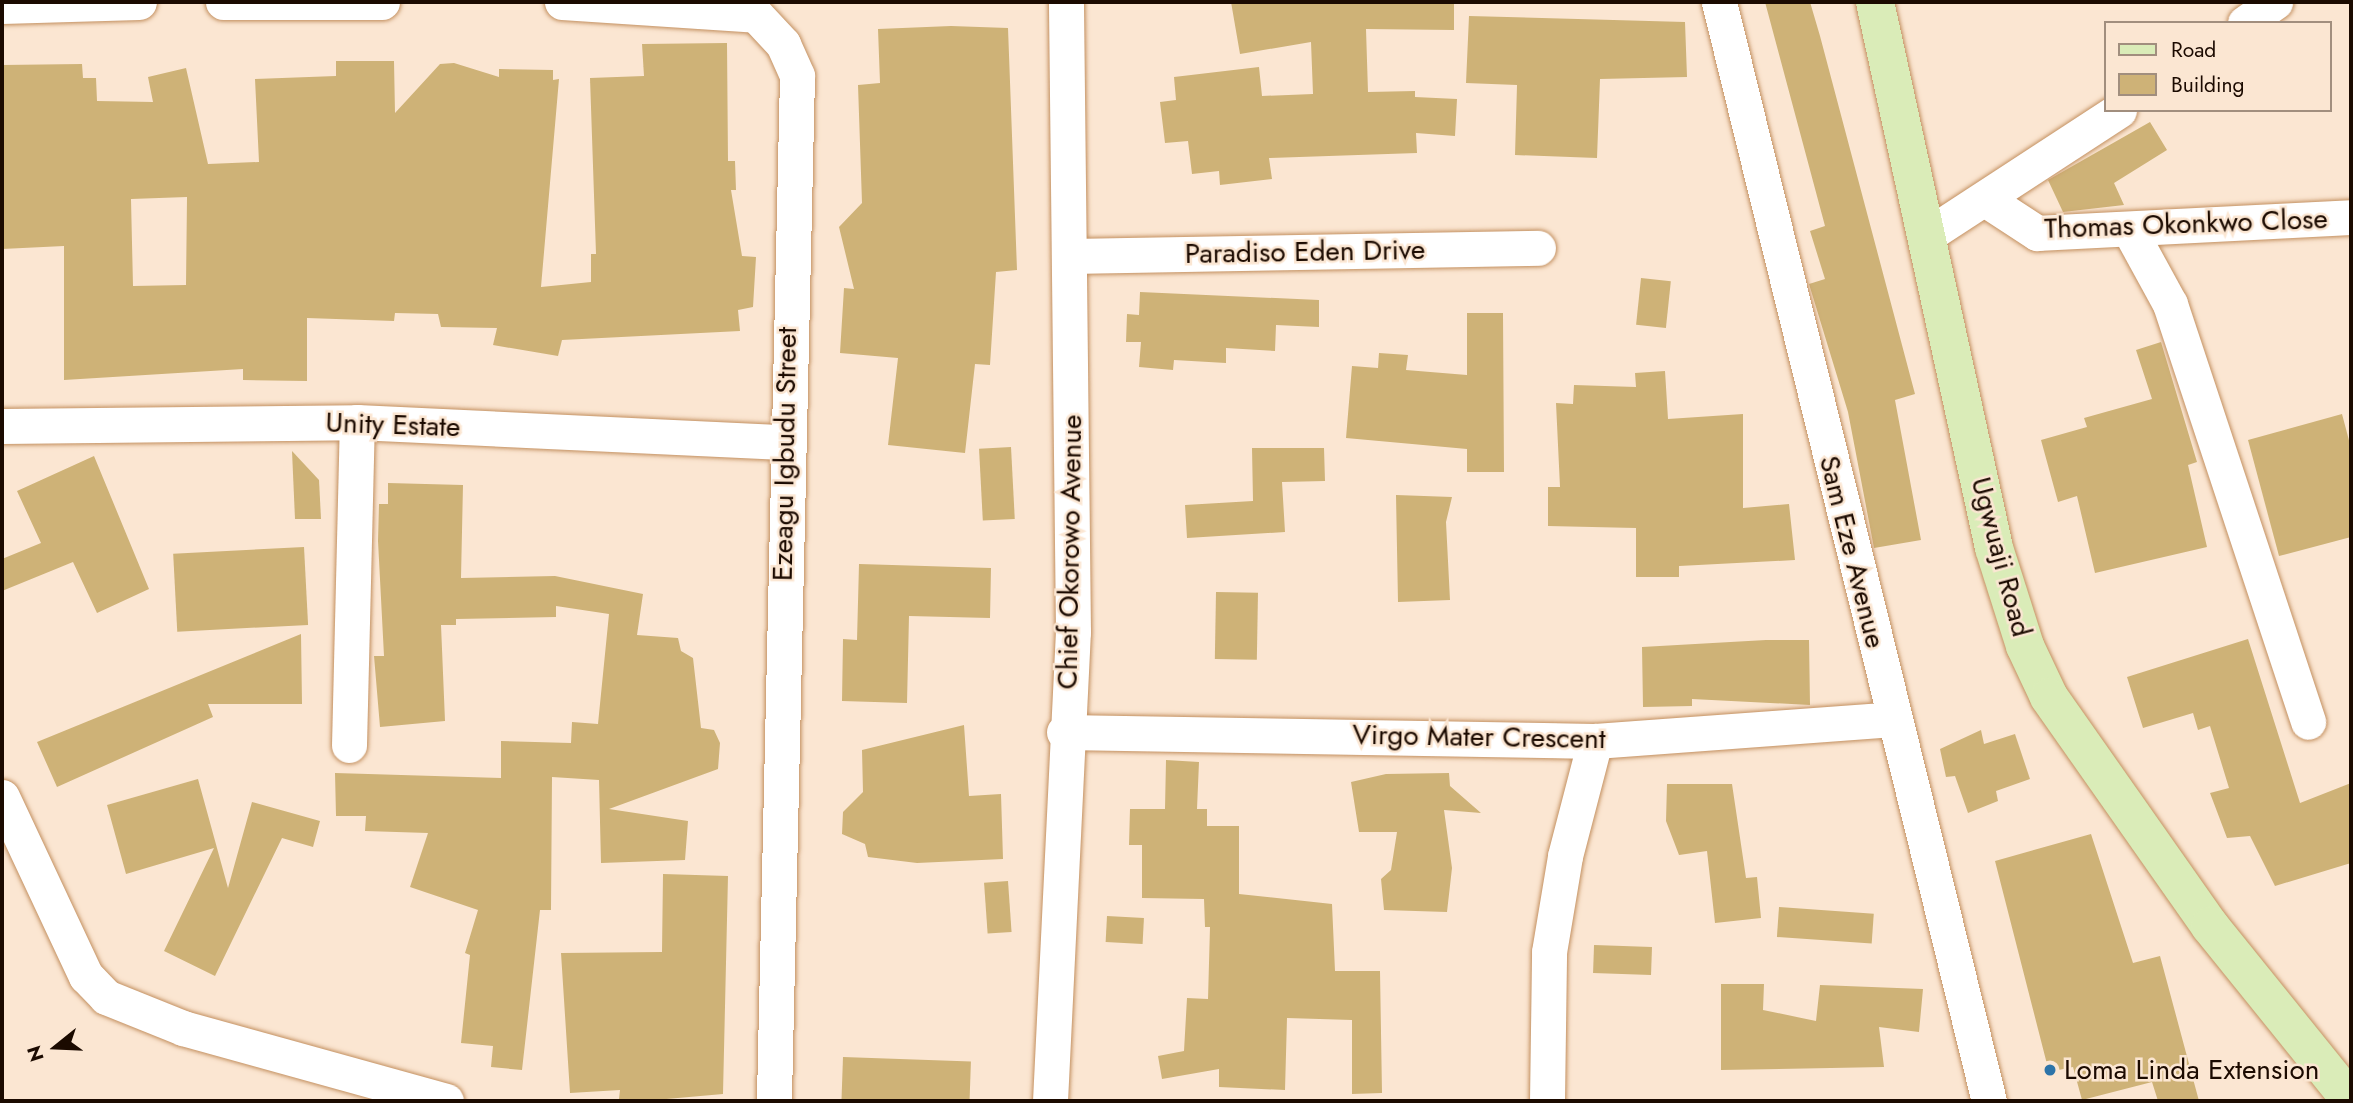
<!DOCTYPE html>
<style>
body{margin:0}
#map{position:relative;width:2353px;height:1103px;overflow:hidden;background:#fbe6d2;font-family:Jost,sans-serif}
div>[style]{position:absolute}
.building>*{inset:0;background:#ceb277;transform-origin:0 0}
.roads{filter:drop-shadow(0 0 2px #c39060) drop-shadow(0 0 2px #c39060)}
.minor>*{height:35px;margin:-17.5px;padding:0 17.5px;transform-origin:17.5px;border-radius:17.5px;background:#fff}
.major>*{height:38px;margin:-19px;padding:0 19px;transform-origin:19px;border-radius:19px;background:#daecb8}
.dots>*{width:19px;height:19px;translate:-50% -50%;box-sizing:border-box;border:4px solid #fbe6d2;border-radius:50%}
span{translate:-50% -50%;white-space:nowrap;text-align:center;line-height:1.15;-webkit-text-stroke:5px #fbe6d2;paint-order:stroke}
.street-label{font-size:28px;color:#1b0a00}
.poi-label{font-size:28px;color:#1b0a00}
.left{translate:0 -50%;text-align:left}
.frame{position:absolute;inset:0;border:4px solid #1b0a00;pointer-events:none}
.legend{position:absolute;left:2104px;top:21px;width:228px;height:91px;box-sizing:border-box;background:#fbe6d2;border:2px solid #a18e7e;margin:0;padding:9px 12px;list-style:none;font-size:21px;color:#1b0a00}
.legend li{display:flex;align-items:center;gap:14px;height:35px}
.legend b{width:35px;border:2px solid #a18e7e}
.north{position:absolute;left:21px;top:1012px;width:70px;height:70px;-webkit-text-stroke:5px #fbe6d2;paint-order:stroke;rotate:252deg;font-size:19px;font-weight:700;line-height:28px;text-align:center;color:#1b0a00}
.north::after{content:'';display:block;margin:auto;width:24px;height:32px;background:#1b0a00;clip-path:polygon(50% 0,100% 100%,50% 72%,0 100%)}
</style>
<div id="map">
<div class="building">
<div style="clip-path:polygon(1231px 2px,1454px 2px,1454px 30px,1366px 29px,1368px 92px,1415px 91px,1415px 97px,1457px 99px,1455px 136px,1416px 133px,1417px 153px,1269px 158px,1272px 179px,1220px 185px,1219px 171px,1192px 174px,1188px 141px,1165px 143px,1160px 102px,1176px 100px,1174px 77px,1259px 67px,1262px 96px,1313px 94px,1311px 42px,1240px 54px)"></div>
<div style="clip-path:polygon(1765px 2px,1810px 2px,1820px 36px,1915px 394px,1895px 400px,1921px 540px,1874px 548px,1848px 412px,1809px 284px,1825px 279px,1810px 231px,1825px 226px)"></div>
<div style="clip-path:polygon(1469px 16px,1685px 22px,1687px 77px,1600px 79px,1597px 158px,1515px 155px,1517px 85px,1466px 83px)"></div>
<div style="clip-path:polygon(951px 26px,1008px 28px,1017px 270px,996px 272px,990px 365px,975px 364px,965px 453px,888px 445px,898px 358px,840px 353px,844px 288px,854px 289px,839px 227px,862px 203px,858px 85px,880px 83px,878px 29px)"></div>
<div style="clip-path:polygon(evenodd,727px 43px,728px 161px,735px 161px,736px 190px,731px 190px,742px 256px,756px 257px,753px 307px,738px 310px,740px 331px,562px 340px,558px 356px,493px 345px,497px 328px,441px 327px,438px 314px,395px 313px,394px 321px,307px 318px,307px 381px,243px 380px,243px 369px,64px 380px,64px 246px,2px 249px,2px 65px,82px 64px,83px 78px,96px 78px,97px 101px,153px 102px,148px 77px,186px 68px,208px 164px,259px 162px,255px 79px,336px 76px,336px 61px,394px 61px,395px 113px,440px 64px,454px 63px,499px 77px,499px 69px,553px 70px,553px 80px,559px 79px,541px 287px,591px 282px,591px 254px,596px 254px,590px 78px,644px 76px,642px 44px,727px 43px,187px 197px,186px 285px,133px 286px,131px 199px,187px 197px)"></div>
<div style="clip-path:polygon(2150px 122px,2167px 150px,2114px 183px,2124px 205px,2063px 212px,2048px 180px)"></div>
<div style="left:1641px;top:278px;width:30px;height:47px;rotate:6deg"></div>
<div style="clip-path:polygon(1140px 292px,1319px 300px,1319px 327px,1276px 325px,1275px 351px,1226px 348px,1226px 363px,1174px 360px,1173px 370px,1139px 367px,1141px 342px,1126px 342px,1127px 314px,1139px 315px)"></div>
<div style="clip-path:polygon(1467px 313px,1503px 313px,1504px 472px,1467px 472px,1467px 449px,1346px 438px,1352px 366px,1378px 368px,1379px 353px,1408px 355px,1406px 370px,1467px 375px)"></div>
<div style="clip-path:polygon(2161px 342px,2197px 462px,2188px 465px,2207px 547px,2095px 573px,2077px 496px,2058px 502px,2041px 440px,2087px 427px,2084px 418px,2152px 399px,2136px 350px)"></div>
<div style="clip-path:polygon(1665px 371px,1668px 419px,1743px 414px,1743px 508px,1789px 504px,1795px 560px,1679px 566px,1679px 577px,1636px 577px,1636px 528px,1548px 526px,1548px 487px,1560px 487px,1556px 403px,1573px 404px,1574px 385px,1636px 387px,1635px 373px)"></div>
<div style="clip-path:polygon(2342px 414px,2351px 448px,2351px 537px,2279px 556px,2248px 440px)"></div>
<div style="left:1011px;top:447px;width:72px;height:32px;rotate:87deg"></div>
<div style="clip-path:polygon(1252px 448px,1324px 448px,1325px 481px,1282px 482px,1285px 532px,1187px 538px,1185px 505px,1253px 501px)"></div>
<div style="clip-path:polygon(292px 451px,319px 480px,321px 519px,295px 519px)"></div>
<div style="clip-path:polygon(94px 456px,149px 589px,97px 613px,73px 562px,2px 591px,2px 559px,41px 543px,17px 491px)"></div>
<div style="clip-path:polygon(388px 483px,463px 485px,461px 578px,555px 576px,643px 594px,637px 635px,678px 638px,681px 651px,693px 658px,701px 728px,714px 730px,720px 743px,718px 769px,609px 809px,688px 821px,685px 860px,601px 863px,599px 780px,552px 777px,551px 910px,540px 910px,522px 1070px,491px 1067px,493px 1046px,461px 1043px,470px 955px,465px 953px,478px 910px,410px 887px,428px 833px,365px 831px,366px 816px,336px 816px,335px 773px,501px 778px,501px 741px,571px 743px,572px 722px,598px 724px,609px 614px,556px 606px,556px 617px,456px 619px,456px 625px,441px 625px,445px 721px,380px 727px,374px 656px,384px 656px,378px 541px,379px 504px,388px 504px)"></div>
<div style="clip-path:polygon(1396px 495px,1452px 497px,1446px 522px,1450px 600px,1398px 602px)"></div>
<div style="left:304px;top:547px;width:78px;height:131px;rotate:87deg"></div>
<div style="clip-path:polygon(859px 564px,991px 568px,990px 618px,909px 616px,907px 703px,842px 701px,843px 639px,857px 640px)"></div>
<div style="left:1216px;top:592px;width:42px;height:67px;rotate:1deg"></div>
<div style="clip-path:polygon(301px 634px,302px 704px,208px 704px,213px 717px,57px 787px,37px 742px)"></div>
<div style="clip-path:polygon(2248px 639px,2300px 803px,2351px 783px,2351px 863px,2275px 886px,2250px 836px,2227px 838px,2210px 793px,2229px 788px,2210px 726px,2198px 730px,2193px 713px,2143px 728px,2127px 677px)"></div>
<div style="clip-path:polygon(1766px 640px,1809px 640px,1810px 705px,1692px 699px,1692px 706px,1643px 707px,1642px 647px)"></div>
<div style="clip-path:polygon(964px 725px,969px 796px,1001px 794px,1003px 859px,917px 863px,868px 857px,865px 844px,842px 834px,843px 812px,863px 792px,862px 750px)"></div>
<div style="clip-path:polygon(1981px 730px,1984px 744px,2015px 734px,2030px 779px,1996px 791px,1998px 801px,1968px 813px,1955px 776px,1946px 777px,1940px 749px)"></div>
<div style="clip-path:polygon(1166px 760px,1199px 762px,1197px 809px,1207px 809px,1207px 826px,1239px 826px,1239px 894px,1332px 904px,1335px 971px,1380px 971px,1382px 1093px,1352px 1094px,1352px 1020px,1287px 1018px,1285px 1090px,1219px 1087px,1219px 1069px,1162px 1079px,1158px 1056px,1184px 1051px,1187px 998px,1208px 999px,1210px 927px,1205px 927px,1204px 899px,1142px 898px,1142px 845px,1129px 845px,1130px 809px,1165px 809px)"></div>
<div style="clip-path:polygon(1449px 773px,1450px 786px,1481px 813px,1444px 810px,1452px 868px,1447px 912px,1384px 910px,1381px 879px,1391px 870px,1397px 832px,1359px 832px,1351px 782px,1386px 774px)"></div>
<div style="clip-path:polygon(198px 779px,228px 888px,252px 802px,320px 821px,313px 847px,282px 838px,215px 976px,164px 951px,214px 848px,126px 874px,107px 805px)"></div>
<div style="clip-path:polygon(1667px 784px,1732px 784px,1746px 878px,1757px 877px,1761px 918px,1715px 923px,1707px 851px,1679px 855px,1666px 821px)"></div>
<div style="clip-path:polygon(2091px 834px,2133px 963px,2160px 956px,2199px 1101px,2158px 1101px,2152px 1082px,2082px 1100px,2073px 1067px,2049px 1072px,1995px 861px)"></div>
<div style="clip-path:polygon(663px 874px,728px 876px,723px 1094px,644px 1101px,619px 1099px,620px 1090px,570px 1093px,561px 953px,662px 952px)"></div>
<div style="left:1008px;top:881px;width:51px;height:24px;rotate:86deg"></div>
<div style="left:1779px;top:907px;width:95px;height:30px;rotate:4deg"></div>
<div style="left:1107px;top:916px;width:37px;height:26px;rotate:3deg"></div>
<div style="left:1652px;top:947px;width:28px;height:58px;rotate:92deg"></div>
<div style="clip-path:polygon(1721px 984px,1764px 984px,1763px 1010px,1816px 1021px,1820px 985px,1923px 989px,1919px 1032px,1879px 1027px,1884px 1067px,1721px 1070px)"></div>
<div style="left:843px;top:1057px;width:128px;height:44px;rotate:2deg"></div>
</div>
<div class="roads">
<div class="minor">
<div style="left:223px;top:2px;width:159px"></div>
<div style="left:562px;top:2px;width:194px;rotate:3.8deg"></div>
<div style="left:756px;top:15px;width:40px;rotate:47deg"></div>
<div style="left:783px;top:44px;width:35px;rotate:66deg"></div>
<div style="left:797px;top:76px;width:1025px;rotate:91.29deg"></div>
<div style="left:1719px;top:2px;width:1132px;rotate:76.2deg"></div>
<div style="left:2px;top:6px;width:137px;rotate:-1.7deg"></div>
<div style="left:2245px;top:23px;width:37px;rotate:-35deg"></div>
<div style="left:1988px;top:201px;width:59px;rotate:33.1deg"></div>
<div style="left:2037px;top:233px;width:314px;rotate:-2.9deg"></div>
<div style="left:2130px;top:231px;width:83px;rotate:61.3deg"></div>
<div style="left:2170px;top:304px;width:440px;rotate:71.7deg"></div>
<div style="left:1929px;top:234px;width:227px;rotate:-33.1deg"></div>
<div style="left:1073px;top:256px;width:465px;rotate:-1deg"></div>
<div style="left:2px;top:426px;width:355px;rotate:-0.6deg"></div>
<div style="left:357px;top:422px;width:427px;rotate:2.7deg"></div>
<div style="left:1064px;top:732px;width:531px;rotate:0.97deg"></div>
<div style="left:1595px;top:741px;width:299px;rotate:-4.2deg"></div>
<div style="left:349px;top:745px;width:323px;rotate:-88.6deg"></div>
<div style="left:2px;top:797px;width:198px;rotate:64.9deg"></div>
<div style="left:86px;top:976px;width:29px;rotate:46deg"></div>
<div style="left:106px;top:997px;width:83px;rotate:21.9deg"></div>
<div style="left:183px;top:1028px;width:273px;rotate:15.5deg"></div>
<div style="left:1050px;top:1101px;width:470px;rotate:-87.2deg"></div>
<div style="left:1073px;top:632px;width:630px;rotate:-90.64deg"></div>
<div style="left:1547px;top:1101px;width:149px;rotate:-89.2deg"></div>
<div style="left:1549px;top:952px;width:97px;rotate:-80.5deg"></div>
<div style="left:1565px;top:856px;width:119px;rotate:-75.4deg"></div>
</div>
<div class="major">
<div style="left:1875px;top:2px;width:559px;rotate:77.7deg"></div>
<div style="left:1994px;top:548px;width:103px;rotate:72.4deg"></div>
<div style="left:2025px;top:646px;width:56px;rotate:64.8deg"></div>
<div style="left:2049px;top:697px;width:280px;rotate:54.9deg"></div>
<div style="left:2210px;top:926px;width:225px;rotate:51.1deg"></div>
</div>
</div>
<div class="dots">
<div style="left:2050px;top:1070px;background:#2d74a9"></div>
</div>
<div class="street-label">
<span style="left:2186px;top:224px;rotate:-2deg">Thomas Okonkwo Close</span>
<span style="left:1305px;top:252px;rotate:-1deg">Paradiso Eden Drive</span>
<span style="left:393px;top:425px;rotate:2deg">Unity Estate</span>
<span style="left:785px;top:454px;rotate:-89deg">Ezeagu Igbudu Street</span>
<span style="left:1070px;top:552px;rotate:-89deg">Chief Okorowo Avenue</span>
<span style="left:1852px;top:552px;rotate:76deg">Sam Eze Avenue</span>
<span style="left:2001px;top:557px;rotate:75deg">Ugwuaji Road</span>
<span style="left:1479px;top:737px;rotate:1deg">Virgo Mater Crescent</span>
</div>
<div class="poi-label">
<span class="left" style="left:2064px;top:1070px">Loma Linda Extension</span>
</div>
<div class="frame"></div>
<ul class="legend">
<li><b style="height:9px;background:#daecb8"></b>Road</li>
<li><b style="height:19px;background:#ceb277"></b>Building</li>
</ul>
<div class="north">N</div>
</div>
